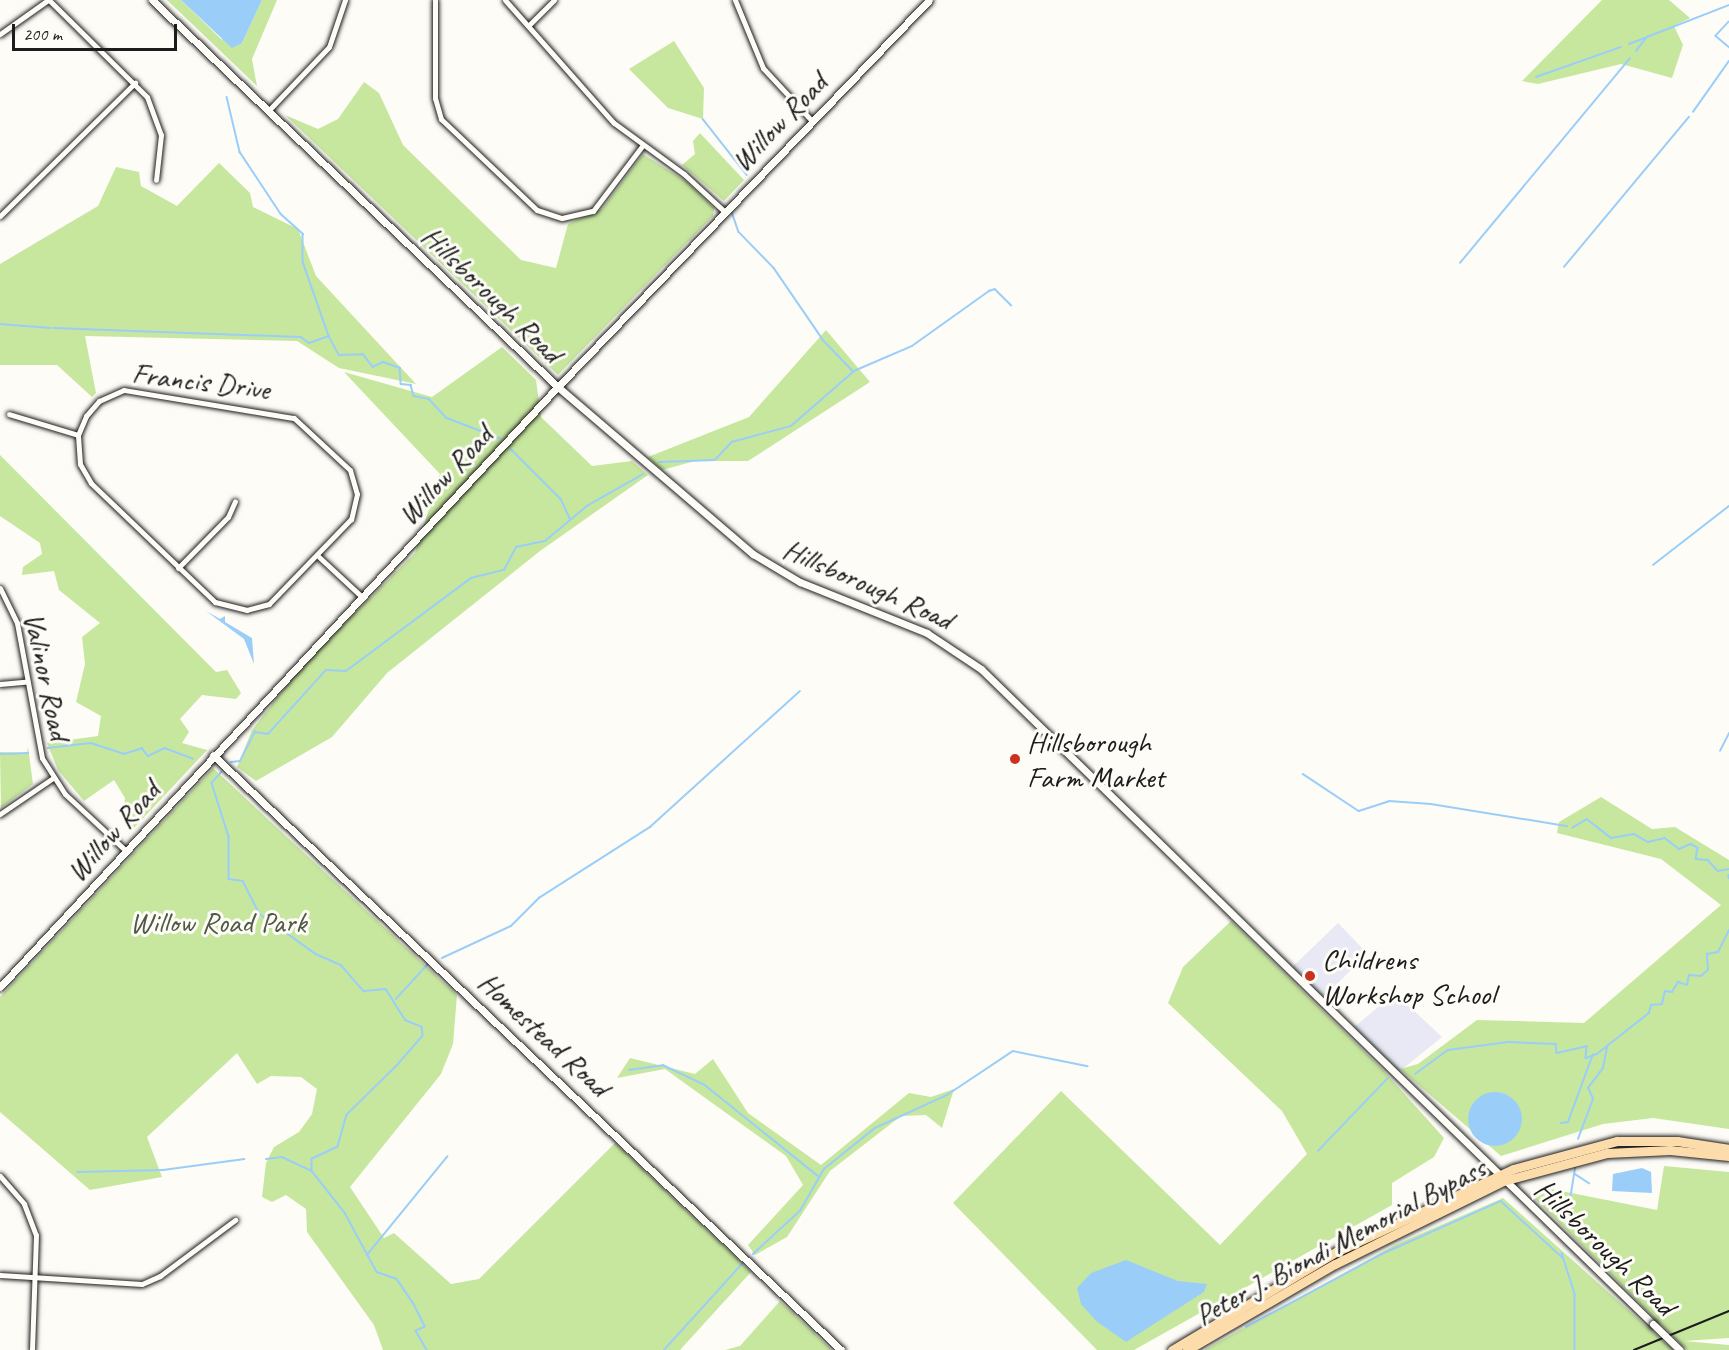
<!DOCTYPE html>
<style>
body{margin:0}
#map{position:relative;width:1729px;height:1350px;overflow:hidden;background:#fdfcf7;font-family:Caveat,sans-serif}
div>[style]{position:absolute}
.built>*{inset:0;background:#e8e9f4;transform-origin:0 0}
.green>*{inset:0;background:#c7e79f}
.water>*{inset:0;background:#9acef8}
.round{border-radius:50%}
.stream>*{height:1.5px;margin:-0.75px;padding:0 0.75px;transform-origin:0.75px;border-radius:0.75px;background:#9acef8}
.roads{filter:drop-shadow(0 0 2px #1c1c1c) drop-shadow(0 0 2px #1c1c1c)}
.minor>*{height:5px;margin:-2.5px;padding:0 2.5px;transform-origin:2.5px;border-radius:2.5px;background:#fdfcf7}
.tertiary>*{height:7px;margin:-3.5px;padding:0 3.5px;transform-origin:3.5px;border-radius:3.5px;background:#fdfcf7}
.trunk>*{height:9px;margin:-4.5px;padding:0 4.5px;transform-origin:4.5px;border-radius:4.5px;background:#fddcac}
.rail>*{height:1.5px;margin:-0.75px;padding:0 0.75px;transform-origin:0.75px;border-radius:0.75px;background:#1c1c1c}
.bridges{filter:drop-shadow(0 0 2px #1c1c1c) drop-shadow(0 0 2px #1c1c1c)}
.tertiary-bridge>*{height:7px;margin:-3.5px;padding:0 3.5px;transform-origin:3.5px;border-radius:3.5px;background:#fdfcf7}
.dots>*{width:16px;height:16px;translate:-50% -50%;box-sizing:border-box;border:3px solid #fdfcf7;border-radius:50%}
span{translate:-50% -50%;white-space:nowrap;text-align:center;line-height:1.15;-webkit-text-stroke:6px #fdfcf7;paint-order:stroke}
.street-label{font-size:30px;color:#1c1c1c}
.poi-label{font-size:30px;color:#1c1c1c}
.left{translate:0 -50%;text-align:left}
.park-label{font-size:30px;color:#4f5943}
.scale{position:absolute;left:12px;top:24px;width:165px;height:27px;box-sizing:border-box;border:3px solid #1c1c1c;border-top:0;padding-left:8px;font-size:18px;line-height:21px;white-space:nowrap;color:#1c1c1c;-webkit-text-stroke:4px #fdfcf7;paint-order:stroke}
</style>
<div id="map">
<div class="built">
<div style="left:1338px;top:923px;width:43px;height:63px;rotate:46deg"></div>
<div style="clip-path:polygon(1395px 993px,1442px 1037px,1399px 1072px,1353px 1028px)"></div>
</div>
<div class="green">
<div style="clip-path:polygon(167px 0,181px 0,221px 39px,242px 43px,262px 0,277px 0,252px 59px,257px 86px)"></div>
<div style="clip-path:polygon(1602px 0,1669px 0,1690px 18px,1674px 26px,1683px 45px,1672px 78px,1621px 64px,1538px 84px,1522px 81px)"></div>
<div style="clip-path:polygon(674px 41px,704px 88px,703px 119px,668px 108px,629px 69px)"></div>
<div style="clip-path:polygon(364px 82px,379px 93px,403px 145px,521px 260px,556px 268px,568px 224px,602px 209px,643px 154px,687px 182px,714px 208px,713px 216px,558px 375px,285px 115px,318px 129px,338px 119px)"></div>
<div style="clip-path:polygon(700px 133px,744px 180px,724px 201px,682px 165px,695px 154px,693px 141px)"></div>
<div style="clip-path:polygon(219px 163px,250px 193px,253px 207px,298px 229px,316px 276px,416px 384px,339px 368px,297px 341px,85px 336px,96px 393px,92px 397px,57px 365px,0 365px,0 264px,98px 206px,116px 167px,139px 172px,141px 186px,177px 206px)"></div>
<div style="clip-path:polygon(826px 330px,870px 382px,748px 461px,695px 461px,662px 470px,648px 457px,749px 417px)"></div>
<div style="clip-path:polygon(502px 347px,536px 380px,541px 417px,592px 466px,632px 461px,648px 475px,540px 551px,387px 673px,332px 737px,256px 781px,237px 767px,252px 730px,302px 666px,415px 553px,440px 474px,344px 372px,432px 397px)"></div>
<div style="clip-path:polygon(0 455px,216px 672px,227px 670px,241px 693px,236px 699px,202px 695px,180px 719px,189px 732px,182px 743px,207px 750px,132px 830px,123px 817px,125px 798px,114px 780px,84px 801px,58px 770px,47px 743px,98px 736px,101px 716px,76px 702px,85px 664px,82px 637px,100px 623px,59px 590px,54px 571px,22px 575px,23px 567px,42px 554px,40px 543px,0 516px)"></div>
<div style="clip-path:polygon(28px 747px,33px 784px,1px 808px,0 752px,27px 753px)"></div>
<div style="clip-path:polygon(213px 768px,457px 995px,453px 1044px,441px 1074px,350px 1187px,384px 1238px,394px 1233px,451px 1284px,479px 1279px,615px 1143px,751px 1272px,680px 1350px,383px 1350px,374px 1325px,307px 1232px,306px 1209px,286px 1195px,272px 1202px,262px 1197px,266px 1163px,274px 1147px,299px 1132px,312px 1114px,317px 1089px,301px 1077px,271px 1076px,257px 1084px,237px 1053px,147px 1137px,162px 1177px,90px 1190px,0 1112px,0 997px)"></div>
<div style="clip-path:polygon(1601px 797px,1652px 829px,1675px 827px,1729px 860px,1729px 1129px,1653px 1118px,1603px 1124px,1501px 1156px,1400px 1069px,1418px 1064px,1477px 1020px,1584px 1023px,1721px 905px,1661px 859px,1557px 833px,1559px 822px)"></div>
<div style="clip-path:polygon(1231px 921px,1382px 1069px,1444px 1138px,1434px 1157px,1392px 1183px,1392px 1205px,1134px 1350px,1097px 1350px,953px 1203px,1061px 1091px,1220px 1245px,1307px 1154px,1282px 1111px,1168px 1003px,1183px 967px)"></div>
<div style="clip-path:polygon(630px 1058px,695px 1074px,713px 1059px,748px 1113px,821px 1165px,909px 1093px,931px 1097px,954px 1089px,942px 1128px,926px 1115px,901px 1116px,830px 1171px,787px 1237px,755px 1255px,748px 1245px,803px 1185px,786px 1156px,665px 1069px,617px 1078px)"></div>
<div style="clip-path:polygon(1664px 1166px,1729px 1172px,1729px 1338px,1684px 1341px,1729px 1345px,1729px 1350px,1687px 1350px,1531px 1195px,1546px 1188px,1657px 1210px)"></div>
<div style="clip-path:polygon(1503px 1198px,1673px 1350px,1204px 1350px,1395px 1245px)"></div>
<div style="clip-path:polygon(780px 1301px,832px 1350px,725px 1350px,740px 1346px)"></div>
</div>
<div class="water">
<div style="clip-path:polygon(181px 0,262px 0,242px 43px,232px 48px)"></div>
<div style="clip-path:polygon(206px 611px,220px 619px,225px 616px,225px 622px,252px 638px,254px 664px,244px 639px)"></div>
<div class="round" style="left:1468px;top:1092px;width:54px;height:54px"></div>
<div style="clip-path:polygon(1642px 1168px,1651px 1172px,1652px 1193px,1612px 1191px,1613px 1174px)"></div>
<div style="clip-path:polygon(1126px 1260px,1178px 1281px,1207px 1284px,1204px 1292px,1126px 1342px,1096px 1321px,1081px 1304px,1077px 1288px,1091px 1273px)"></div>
</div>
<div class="stream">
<div style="left:1729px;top:22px;width:19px;rotate:133deg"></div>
<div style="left:1716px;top:36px;width:17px;rotate:40deg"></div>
<div style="left:1629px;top:44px;width:17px;rotate:-21deg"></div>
<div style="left:1636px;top:51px;width:18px;rotate:-52deg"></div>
<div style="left:1647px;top:37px;width:88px;rotate:-21.3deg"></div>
<div style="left:1536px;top:77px;width:90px;rotate:-19.4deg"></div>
<div style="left:227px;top:97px;width:57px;rotate:76.7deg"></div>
<div style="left:240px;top:152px;width:74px;rotate:56.5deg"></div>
<div style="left:281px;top:214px;width:30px;rotate:42deg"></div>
<div style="left:303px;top:234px;width:28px;rotate:90deg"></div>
<div style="left:303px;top:262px;width:78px;rotate:70.6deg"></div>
<div style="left:1693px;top:112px;width:62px;rotate:-54.8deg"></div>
<div style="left:703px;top:119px;width:71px;rotate:51.8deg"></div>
<div style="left:732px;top:212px;width:21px;rotate:71deg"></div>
<div style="left:739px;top:232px;width:50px;rotate:45.8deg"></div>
<div style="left:774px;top:268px;width:88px;rotate:55.6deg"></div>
<div style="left:824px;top:341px;width:42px;rotate:46deg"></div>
<div style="left:1460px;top:263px;width:266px;rotate:-50.3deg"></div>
<div style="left:1564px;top:267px;width:195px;rotate:-50.2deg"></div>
<div style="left:0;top:324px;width:51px;rotate:4.5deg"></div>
<div style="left:54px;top:328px;width:247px;rotate:2.1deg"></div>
<div style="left:301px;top:337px;width:10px;rotate:37deg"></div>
<div style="left:309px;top:343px;width:21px;rotate:-19deg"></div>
<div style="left:329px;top:336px;width:21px;rotate:62deg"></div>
<div style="left:339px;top:355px;width:24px;rotate:-2deg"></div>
<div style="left:363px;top:354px;width:16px;rotate:52deg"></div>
<div style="left:373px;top:367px;width:11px;rotate:-27deg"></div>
<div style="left:383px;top:362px;width:18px;rotate:19deg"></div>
<div style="left:400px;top:368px;width:16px;rotate:86deg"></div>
<div style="left:401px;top:384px;width:10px;rotate:6deg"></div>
<div style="left:411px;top:385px;width:11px;rotate:75deg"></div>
<div style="left:414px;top:396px;width:15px;rotate:11deg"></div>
<div style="left:429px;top:399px;width:26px;rotate:47deg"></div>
<div style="left:447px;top:418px;width:56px;rotate:21deg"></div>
<div style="left:511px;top:449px;width:71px;rotate:45deg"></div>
<div style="left:561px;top:499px;width:21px;rotate:65deg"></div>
<div style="left:659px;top:462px;width:56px;rotate:-2deg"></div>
<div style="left:715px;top:460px;width:25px;rotate:-47deg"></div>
<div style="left:732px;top:442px;width:61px;rotate:-15.2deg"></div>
<div style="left:791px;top:426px;width:84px;rotate:-41.1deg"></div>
<div style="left:854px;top:371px;width:63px;rotate:-23.3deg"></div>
<div style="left:912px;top:346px;width:95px;rotate:-35.5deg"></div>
<div style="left:989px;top:291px;width:6px;rotate:-18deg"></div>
<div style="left:995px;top:289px;width:23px;rotate:45deg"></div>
<div style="left:1653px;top:565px;width:96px;rotate:-37.8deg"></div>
<div style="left:48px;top:748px;width:43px;rotate:-6.6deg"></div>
<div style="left:91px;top:743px;width:35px;rotate:18deg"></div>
<div style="left:124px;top:754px;width:19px;rotate:-18deg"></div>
<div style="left:142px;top:748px;width:10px;rotate:53deg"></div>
<div style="left:148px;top:756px;width:19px;rotate:-25deg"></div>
<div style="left:165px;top:748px;width:30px;rotate:21deg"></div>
<div style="left:1720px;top:751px;width:20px;rotate:-63deg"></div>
<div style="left:0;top:754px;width:28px;rotate:-2deg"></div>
<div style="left:231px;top:762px;width:9px;rotate:-6deg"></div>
<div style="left:240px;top:761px;width:33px;rotate:-63deg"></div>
<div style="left:255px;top:732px;width:13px;rotate:9deg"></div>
<div style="left:268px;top:734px;width:86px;rotate:-47.8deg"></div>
<div style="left:326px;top:670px;width:20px;rotate:3deg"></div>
<div style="left:346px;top:671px;width:156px;rotate:-36.6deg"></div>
<div style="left:471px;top:578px;width:34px;rotate:-14deg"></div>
<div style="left:504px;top:570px;width:26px;rotate:-62deg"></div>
<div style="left:516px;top:547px;width:30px;rotate:-12deg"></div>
<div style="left:545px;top:541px;width:55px;rotate:-39.8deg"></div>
<div style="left:587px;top:506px;width:64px;rotate:-29.7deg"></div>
<div style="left:222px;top:772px;width:15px;rotate:132deg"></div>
<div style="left:212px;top:783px;width:57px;rotate:72.5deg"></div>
<div style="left:229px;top:837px;width:42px;rotate:90deg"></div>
<div style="left:229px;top:879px;width:14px;rotate:8deg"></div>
<div style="left:243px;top:881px;width:37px;rotate:63deg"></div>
<div style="left:260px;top:914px;width:69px;rotate:35.5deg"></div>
<div style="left:316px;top:954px;width:27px;rotate:24deg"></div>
<div style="left:341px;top:965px;width:35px;rotate:49deg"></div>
<div style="left:364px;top:991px;width:22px;rotate:-5deg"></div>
<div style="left:386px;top:989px;width:36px;rotate:58deg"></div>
<div style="left:405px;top:1020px;width:18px;rotate:22deg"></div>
<div style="left:422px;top:1027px;width:9px;rotate:84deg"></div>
<div style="left:423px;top:1036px;width:40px;rotate:131deg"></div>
<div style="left:397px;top:1066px;width:70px;rotate:135.6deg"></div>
<div style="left:347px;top:1115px;width:33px;rotate:106deg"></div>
<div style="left:338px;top:1147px;width:29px;rotate:155deg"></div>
<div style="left:312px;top:1159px;width:12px;rotate:90deg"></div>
<div style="left:312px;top:1171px;width:53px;rotate:51.8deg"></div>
<div style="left:345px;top:1213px;width:67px;rotate:61.5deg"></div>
<div style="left:377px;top:1272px;width:21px;rotate:19deg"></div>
<div style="left:397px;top:1279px;width:30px;rotate:56deg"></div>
<div style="left:414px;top:1304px;width:25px;rotate:64deg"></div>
<div style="left:425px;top:1327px;width:10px;rotate:156deg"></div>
<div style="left:416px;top:1331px;width:22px;rotate:60deg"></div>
<div style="left:1303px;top:774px;width:67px;rotate:33.5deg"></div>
<div style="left:1359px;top:811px;width:32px;rotate:-18deg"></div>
<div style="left:1389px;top:801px;width:42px;rotate:4.1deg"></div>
<div style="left:1431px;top:804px;width:138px;rotate:9.2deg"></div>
<div style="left:1572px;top:828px;width:17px;rotate:-31deg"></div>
<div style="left:1587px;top:819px;width:31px;rotate:38deg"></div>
<div style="left:1611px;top:838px;width:23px;rotate:-10deg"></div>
<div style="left:1634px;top:834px;width:16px;rotate:30deg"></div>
<div style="left:1648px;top:842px;width:17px;rotate:-13deg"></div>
<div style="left:1665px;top:838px;width:18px;rotate:38deg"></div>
<div style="left:1679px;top:849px;width:13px;rotate:-23deg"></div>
<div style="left:1691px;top:844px;width:8px;rotate:30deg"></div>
<div style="left:1698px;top:848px;width:11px;rotate:100deg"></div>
<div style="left:1696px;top:859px;width:12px;rotate:5deg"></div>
<div style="left:1708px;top:860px;width:15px;rotate:48deg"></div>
<div style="left:1718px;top:871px;width:11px;rotate:-10deg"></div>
<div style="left:1729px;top:875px;width:3px;rotate:90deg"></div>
<div style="left:442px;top:958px;width:76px;rotate:-24.9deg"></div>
<div style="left:511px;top:926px;width:40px;rotate:-45deg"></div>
<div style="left:539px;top:898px;width:132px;rotate:-32.6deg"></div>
<div style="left:650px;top:827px;width:202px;rotate:-42.2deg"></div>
<div style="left:396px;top:999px;width:47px;rotate:-47.6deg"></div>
<div style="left:629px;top:1070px;width:34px;rotate:-8deg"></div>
<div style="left:663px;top:1065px;width:47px;rotate:25.5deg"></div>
<div style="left:705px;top:1085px;width:145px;rotate:38.8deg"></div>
<div style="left:1415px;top:1074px;width:41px;rotate:-36deg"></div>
<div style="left:1448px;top:1050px;width:62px;rotate:-7.5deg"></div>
<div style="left:1509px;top:1042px;width:47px;rotate:2.4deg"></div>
<div style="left:1556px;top:1044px;width:9px;rotate:84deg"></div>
<div style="left:1557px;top:1053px;width:31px;rotate:-13deg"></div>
<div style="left:1587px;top:1046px;width:12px;rotate:95deg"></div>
<div style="left:1586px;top:1058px;width:12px;rotate:-20deg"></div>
<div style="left:1597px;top:1054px;width:66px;rotate:-38.3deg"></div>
<div style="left:1649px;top:1013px;width:8px;rotate:-76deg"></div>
<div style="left:1651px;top:1005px;width:11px;rotate:-5deg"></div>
<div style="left:1662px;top:1004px;width:13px;rotate:-77deg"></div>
<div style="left:1665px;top:991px;width:7px;rotate:8deg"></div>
<div style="left:1672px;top:992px;width:12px;rotate:-59deg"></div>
<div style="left:1678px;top:982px;width:9px;rotate:18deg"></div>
<div style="left:1687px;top:985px;width:10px;rotate:-79deg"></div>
<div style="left:1689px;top:975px;width:12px;rotate:5deg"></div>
<div style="left:1701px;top:976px;width:9px;rotate:-41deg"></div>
<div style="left:1708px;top:970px;width:16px;rotate:-94deg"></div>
<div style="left:1707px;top:954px;width:11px;rotate:-10deg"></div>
<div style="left:1718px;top:952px;width:25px;rotate:-63deg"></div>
<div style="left:1561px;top:1123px;width:7px;rotate:-8deg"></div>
<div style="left:1568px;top:1122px;width:72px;rotate:-69.8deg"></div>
<div style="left:1578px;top:1139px;width:43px;rotate:-69.4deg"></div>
<div style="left:1593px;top:1099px;width:12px;rotate:-114deg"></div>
<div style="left:1588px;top:1088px;width:25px;rotate:-53deg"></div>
<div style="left:1603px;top:1068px;width:21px;rotate:-79deg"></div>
<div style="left:1318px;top:1151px;width:100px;rotate:-46.2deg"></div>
<div style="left:266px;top:1159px;width:16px;rotate:-7deg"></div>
<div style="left:282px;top:1157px;width:33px;rotate:25deg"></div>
<div style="left:77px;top:1172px;width:86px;rotate:-1.3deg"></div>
<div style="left:163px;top:1170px;width:82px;rotate:-7.7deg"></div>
<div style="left:1575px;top:1174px;width:17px;rotate:33deg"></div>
<div style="left:1566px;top:1225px;width:58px;rotate:-81deg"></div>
<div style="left:1562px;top:1253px;width:43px;rotate:72.4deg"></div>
<div style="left:1575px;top:1294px;width:56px;rotate:90deg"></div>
<div style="left:753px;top:1254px;width:64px;rotate:-42.5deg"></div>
<div style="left:800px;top:1211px;width:48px;rotate:-60.3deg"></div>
<div style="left:824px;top:1169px;width:65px;rotate:-38.8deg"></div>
<div style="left:875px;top:1128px;width:79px;rotate:-24.6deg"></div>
<div style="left:947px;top:1095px;width:79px;rotate:-33.7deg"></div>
<div style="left:1013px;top:1051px;width:76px;rotate:11.5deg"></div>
<div style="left:367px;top:1255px;width:127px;rotate:-50.8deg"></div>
<div style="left:1246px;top:1327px;width:154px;rotate:-28.2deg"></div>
<div style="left:1382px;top:1254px;width:130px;rotate:-24deg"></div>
<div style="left:1501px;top:1201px;width:84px;rotate:42.6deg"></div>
<div style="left:664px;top:1350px;width:116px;rotate:-47.8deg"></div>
</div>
<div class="roads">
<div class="minor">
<div style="left:49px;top:0;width:138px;rotate:44.7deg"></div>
<div style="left:147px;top:97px;width:40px;rotate:69.8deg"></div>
<div style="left:161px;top:135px;width:45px;rotate:96.3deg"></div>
<div style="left:435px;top:0;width:98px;rotate:90deg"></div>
<div style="left:435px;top:98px;width:22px;rotate:74deg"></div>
<div style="left:441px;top:119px;width:132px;rotate:43.5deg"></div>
<div style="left:537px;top:210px;width:26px;rotate:18deg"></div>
<div style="left:562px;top:218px;width:32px;rotate:-13deg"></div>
<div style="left:593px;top:211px;width:83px;rotate:-52.9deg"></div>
<div style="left:505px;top:0;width:164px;rotate:48.5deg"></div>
<div style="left:614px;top:123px;width:87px;rotate:36.1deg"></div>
<div style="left:684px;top:174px;width:56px;rotate:42.8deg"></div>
<div style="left:735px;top:0;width:74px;rotate:67.6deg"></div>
<div style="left:763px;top:68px;width:72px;rotate:47.2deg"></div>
<div style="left:530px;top:24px;width:34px;rotate:-45deg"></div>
<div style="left:0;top:34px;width:59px;rotate:-35.3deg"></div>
<div style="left:268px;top:111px;width:88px;rotate:-46.4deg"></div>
<div style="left:329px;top:47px;width:50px;rotate:-71.2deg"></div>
<div style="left:0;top:216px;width:190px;rotate:-44.6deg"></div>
<div style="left:124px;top:390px;width:172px;rotate:9.4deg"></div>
<div style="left:294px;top:418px;width:76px;rotate:42.9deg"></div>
<div style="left:350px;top:470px;width:25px;rotate:74deg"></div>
<div style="left:357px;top:494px;width:26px;rotate:103deg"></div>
<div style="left:351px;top:519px;width:118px;rotate:134deg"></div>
<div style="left:269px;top:604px;width:23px;rotate:165deg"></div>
<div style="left:247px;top:610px;width:33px;rotate:-166deg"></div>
<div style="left:215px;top:602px;width:172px;rotate:-136.2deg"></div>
<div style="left:91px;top:483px;width:22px;rotate:-120deg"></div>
<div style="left:80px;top:464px;width:29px;rotate:-94deg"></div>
<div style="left:78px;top:435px;width:21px;rotate:-67deg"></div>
<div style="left:86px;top:416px;width:20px;rotate:-49deg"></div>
<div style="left:99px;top:401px;width:27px;rotate:-24deg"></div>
<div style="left:9px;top:414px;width:72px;rotate:16.9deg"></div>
<div style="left:319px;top:557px;width:59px;rotate:42.9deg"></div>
<div style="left:178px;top:568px;width:71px;rotate:-45.6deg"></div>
<div style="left:228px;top:517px;width:17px;rotate:-66deg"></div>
<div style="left:0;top:588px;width:39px;rotate:64deg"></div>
<div style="left:17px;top:623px;width:137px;rotate:79.5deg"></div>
<div style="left:42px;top:758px;width:43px;rotate:57.4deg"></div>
<div style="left:65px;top:794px;width:82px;rotate:43deg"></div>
<div style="left:0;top:684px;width:25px;rotate:-5deg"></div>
<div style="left:0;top:814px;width:64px;rotate:-34.2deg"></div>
<div style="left:0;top:1176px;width:37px;rotate:49deg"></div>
<div style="left:24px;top:1204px;width:33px;rotate:69deg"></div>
<div style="left:36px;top:1235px;width:115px;rotate:92deg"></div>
<div style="left:0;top:1275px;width:142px;rotate:3.6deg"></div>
<div style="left:142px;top:1284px;width:20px;rotate:-24deg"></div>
<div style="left:160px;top:1276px;width:94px;rotate:-36.7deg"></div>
</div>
<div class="tertiary">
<div style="left:152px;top:0;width:561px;rotate:43.63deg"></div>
<div style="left:558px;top:387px;width:257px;rotate:40.6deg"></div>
<div style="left:753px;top:554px;width:55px;rotate:30.8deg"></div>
<div style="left:800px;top:582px;width:137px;rotate:21.9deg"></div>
<div style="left:927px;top:633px;width:65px;rotate:33.7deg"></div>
<div style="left:981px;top:669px;width:938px;rotate:44.27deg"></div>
<div style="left:213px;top:755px;width:865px;rotate:43.45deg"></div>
<div style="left:0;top:987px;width:808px;rotate:-47.11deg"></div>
<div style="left:550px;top:395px;width:547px;rotate:-46.18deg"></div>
</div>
<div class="trunk">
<div style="left:1172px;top:1350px;width:191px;rotate:-30.9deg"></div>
<div style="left:1336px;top:1252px;width:195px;rotate:-25.1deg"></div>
<div style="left:1513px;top:1169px;width:108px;rotate:-15.1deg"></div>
<div style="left:1617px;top:1141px;width:60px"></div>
<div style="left:1677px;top:1141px;width:53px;rotate:8.7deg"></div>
<div style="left:1187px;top:1350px;width:171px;rotate:-30.2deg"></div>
<div style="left:1335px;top:1264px;width:187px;rotate:-26.3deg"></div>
<div style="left:1503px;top:1181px;width:108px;rotate:-15.1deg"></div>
<div style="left:1607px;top:1153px;width:63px;rotate:-2.7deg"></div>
<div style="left:1670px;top:1150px;width:59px;rotate:5.8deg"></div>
</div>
</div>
<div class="rail">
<div style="left:1634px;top:1350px;width:103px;rotate:-22.3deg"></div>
</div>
<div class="bridges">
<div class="tertiary-bridge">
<div style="left:1653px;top:1324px;width:37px;rotate:44deg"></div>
</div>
</div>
<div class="dots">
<div style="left:1015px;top:759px;background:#c8321e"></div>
<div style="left:1310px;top:976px;background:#c8321e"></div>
</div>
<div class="street-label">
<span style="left:779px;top:122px;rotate:-46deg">Willow Road</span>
<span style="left:492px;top:294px;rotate:44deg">Hillsborough Road</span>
<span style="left:201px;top:381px;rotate:7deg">Francis Drive</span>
<span style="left:445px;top:475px;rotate:-47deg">Willow Road</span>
<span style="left:868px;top:584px;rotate:24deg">Hillsborough Road</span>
<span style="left:47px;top:676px;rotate:78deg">Valinor Road</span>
<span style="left:113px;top:831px;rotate:-48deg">Willow Road</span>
<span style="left:544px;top:1034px;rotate:43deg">Homestead Road</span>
<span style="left:1340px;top:1241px;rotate:-28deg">Peter J. Biondi Memorial Bypass</span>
<span style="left:1605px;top:1247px;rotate:44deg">Hillsborough Road</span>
</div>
<div class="poi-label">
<span class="left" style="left:1027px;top:759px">Hillsborough<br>Farm Market</span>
<span class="left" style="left:1322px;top:976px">Childrens<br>Workshop School</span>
</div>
<div class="park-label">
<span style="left:218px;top:922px">Willow Road Park</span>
</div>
<div class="scale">200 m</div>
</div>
